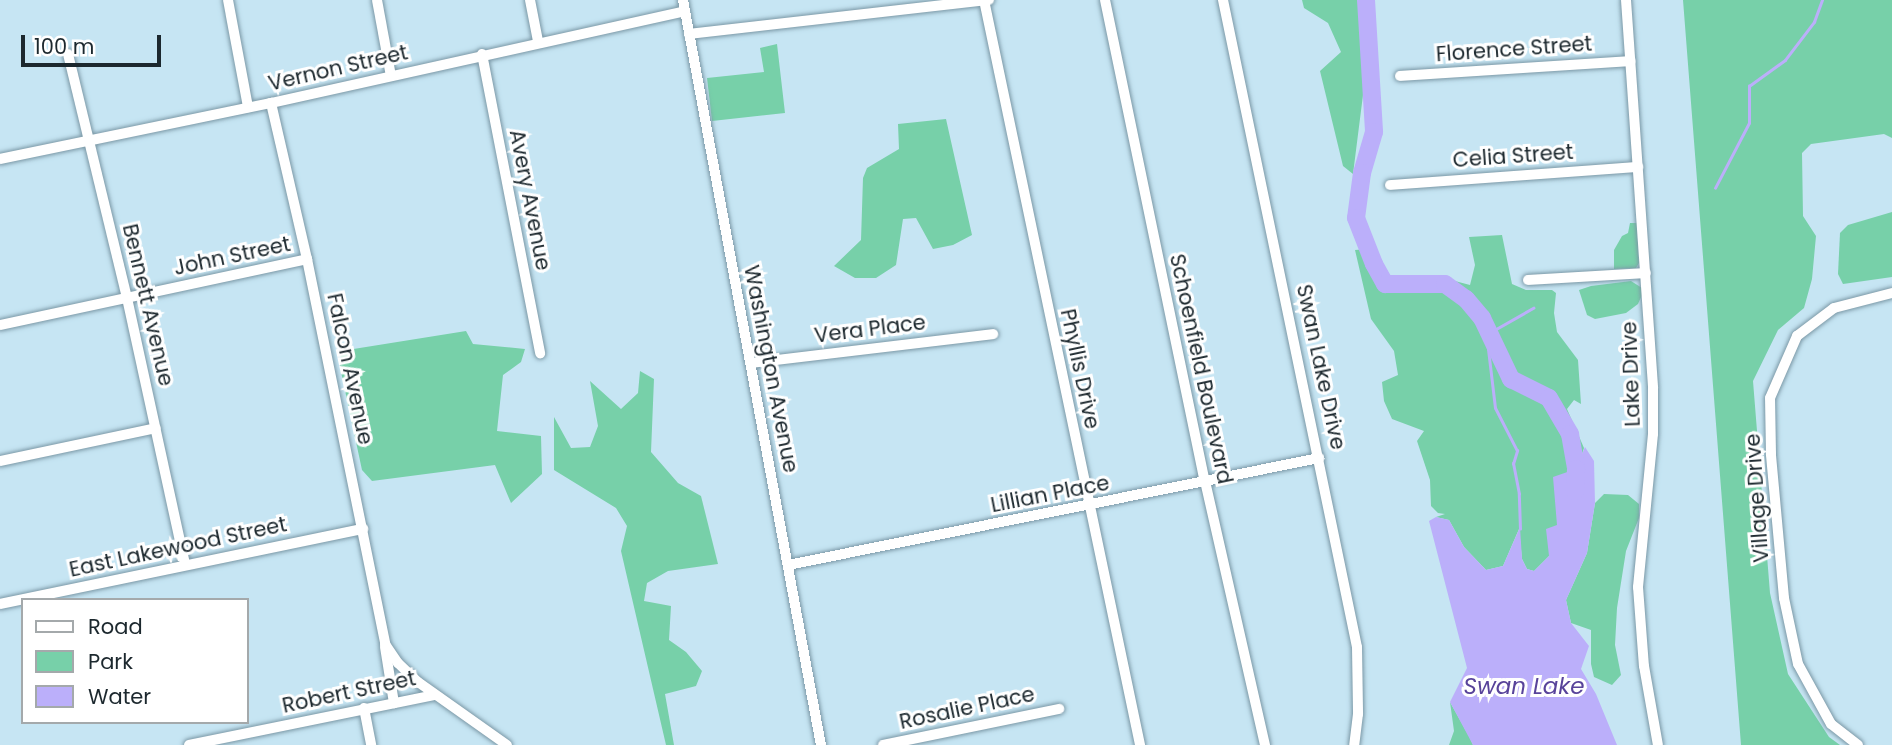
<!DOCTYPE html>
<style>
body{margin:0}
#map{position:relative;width:1892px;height:745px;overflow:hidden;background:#c6e5f3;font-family:Poppins,sans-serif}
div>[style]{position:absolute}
.green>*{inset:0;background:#77d0a9}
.water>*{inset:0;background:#bbaffa}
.stream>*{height:2.5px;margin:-1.25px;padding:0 1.25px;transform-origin:1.25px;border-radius:1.25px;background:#bbaffa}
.river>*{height:18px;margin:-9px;padding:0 9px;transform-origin:9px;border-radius:9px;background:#bbaffa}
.roads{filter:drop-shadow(0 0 2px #7b98a6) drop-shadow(0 0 2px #7b98a6)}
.minor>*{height:10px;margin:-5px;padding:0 5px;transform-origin:5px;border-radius:5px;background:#fff}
span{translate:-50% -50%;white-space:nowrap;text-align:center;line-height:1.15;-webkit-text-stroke:6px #fff;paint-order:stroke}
.street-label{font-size:21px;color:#1c282e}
.water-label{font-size:23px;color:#58439a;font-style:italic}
.legend{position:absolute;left:21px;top:598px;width:228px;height:126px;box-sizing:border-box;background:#fff;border:2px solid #a4a9ab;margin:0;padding:9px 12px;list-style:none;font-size:21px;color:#1c282e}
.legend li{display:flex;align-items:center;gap:14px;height:35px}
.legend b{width:35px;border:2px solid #a4a9ab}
.scale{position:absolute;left:21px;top:35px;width:140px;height:32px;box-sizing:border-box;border:4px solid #1c282e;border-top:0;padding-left:9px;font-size:21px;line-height:24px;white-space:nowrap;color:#1c282e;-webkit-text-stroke:5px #fff;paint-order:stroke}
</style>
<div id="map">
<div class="green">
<div style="clip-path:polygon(1302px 0,1364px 0,1363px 95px,1353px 174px,1343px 166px,1320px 71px,1341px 52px,1328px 23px,1304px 8px)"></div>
<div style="clip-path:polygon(1683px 0,1892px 0,1892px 138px,1884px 134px,1811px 144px,1802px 153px,1803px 216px,1816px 236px,1812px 279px,1804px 308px,1778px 330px,1753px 381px,1770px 593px,1788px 674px,1829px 737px,1840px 745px,1741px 745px)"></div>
<div style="clip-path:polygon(777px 44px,785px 113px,712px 121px,707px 78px,764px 72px,760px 48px)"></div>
<div style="clip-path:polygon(946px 119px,972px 235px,953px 245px,933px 249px,916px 218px,903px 219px,896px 265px,876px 278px,855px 278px,834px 266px,861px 240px,863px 178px,867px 168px,899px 149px,898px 124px)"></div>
<div style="clip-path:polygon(1892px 212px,1892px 277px,1843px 284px,1838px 274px,1840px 233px,1848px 225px)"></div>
<div style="clip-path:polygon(1630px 223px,1637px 223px,1639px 263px,1636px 268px,1614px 269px,1614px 250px,1622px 236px,1628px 233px)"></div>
<div style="clip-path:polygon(1502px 235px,1512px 284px,1526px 290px,1552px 290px,1556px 293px,1554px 313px,1557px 332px,1578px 360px,1581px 404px,1574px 400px,1567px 409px,1584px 448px,1549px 556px,1534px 571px,1527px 569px,1522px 559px,1519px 529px,1503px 566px,1486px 570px,1464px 547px,1449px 520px,1436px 517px,1445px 514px,1438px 513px,1431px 506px,1430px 480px,1417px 441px,1424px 431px,1392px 419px,1384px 401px,1382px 382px,1398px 375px,1394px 351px,1371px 319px,1355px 250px,1368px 249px,1380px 275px,1389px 280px,1436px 276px,1470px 285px,1475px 265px,1469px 237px)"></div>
<div style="clip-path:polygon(1631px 281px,1642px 288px,1642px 295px,1638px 304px,1626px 313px,1595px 319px,1587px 315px,1579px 290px,1591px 286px)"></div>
<div style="clip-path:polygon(466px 331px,473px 344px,525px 349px,521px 362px,503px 375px,497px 431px,541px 436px,542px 474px,511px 503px,495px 465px,372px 481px,362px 470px,340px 367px,341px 351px)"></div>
<div style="clip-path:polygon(640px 371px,654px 379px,651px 452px,678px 483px,701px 496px,718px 564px,668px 571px,647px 583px,644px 601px,671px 606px,669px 640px,686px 652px,702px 671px,696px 686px,665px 694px,674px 745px,666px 745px,621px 551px,627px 526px,616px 508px,554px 470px,554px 417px,571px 448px,590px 447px,598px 426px,590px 381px,621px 409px,638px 393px)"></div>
<div style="clip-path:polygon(1604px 494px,1628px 495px,1639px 504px,1639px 518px,1626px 551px,1617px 608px,1615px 645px,1621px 675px,1612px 685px,1594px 677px,1591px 664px,1591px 630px,1571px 623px,1566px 600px,1587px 553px,1595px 503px)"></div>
<div style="clip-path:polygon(1450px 702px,1470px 738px,1473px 745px,1449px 745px,1454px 731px)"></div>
</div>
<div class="water">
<div style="clip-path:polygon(1585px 447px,1594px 461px,1595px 503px,1587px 553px,1566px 600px,1571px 623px,1589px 646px,1581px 669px,1596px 694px,1617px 745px,1473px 745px,1450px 702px,1467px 668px,1429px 521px,1436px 517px,1449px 520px,1464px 547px,1486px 570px,1503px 566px,1520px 527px,1522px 559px,1527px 569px,1534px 571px,1549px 556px,1546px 529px,1557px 525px,1553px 477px,1576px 469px)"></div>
</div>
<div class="stream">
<div style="left:1715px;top:188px;width:73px;rotate:-62.4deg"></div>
<div style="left:1749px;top:123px;width:37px;rotate:-90deg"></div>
<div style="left:1749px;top:86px;width:44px;rotate:-35.8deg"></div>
<div style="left:1785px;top:60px;width:48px;rotate:-52.7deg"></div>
<div style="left:1814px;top:22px;width:23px;rotate:-70deg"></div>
<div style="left:1520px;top:529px;width:35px;rotate:-92deg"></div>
<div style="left:1519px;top:494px;width:31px;rotate:-101deg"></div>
<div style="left:1513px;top:464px;width:14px;rotate:-73deg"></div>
<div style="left:1517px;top:451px;width:48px;rotate:-117.1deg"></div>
<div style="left:1495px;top:408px;width:67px;rotate:-96.8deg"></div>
<div style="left:1487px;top:341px;width:8px;rotate:-76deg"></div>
<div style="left:1489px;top:333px;width:51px;rotate:-29.6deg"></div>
</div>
<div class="river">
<div style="left:1366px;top:0;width:132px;rotate:86.5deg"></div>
<div style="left:1374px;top:132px;width:43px;rotate:106.3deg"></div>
<div style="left:1362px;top:173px;width:45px;rotate:97.6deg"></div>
<div style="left:1356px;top:218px;width:49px;rotate:68.6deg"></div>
<div style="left:1374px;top:264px;width:23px;rotate:61deg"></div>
<div style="left:1385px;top:284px;width:60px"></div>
<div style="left:1445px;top:284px;width:26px;rotate:36deg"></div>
<div style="left:1466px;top:299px;width:25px;rotate:50deg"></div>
<div style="left:1482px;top:318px;width:68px;rotate:64.6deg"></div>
<div style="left:1511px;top:379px;width:42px;rotate:26.6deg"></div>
<div style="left:1549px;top:398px;width:42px;rotate:59.7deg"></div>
<div style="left:1570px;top:434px;width:36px;rotate:80deg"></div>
<div style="left:1576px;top:469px;width:22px;rotate:93deg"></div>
</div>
<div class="roads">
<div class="minor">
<div style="left:228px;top:0;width:109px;rotate:79.4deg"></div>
<div style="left:377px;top:0;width:77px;rotate:79.6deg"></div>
<div style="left:530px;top:0;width:42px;rotate:79deg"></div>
<div style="left:683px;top:0;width:758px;rotate:79.51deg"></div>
<div style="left:984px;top:0;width:761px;rotate:78.17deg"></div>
<div style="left:1105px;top:0;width:491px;rotate:78.3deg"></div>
<div style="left:1205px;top:481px;width:271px;rotate:77.2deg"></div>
<div style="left:1223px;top:0;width:661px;rotate:78.3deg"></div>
<div style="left:1357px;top:647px;width:67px;rotate:89.1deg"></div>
<div style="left:1358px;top:714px;width:31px;rotate:97deg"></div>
<div style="left:1626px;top:0;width:389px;rotate:86deg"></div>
<div style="left:1653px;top:388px;width:46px;rotate:90deg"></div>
<div style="left:1653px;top:434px;width:154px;rotate:95.6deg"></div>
<div style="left:1638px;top:587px;width:79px;rotate:85.7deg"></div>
<div style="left:1644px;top:666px;width:80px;rotate:80deg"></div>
<div style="left:689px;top:34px;width:302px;rotate:-6.5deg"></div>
<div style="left:68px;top:54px;width:251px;rotate:76.4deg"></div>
<div style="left:127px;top:298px;width:273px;rotate:77.7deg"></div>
<div style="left:482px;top:54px;width:305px;rotate:79deg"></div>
<div style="left:1400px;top:76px;width:231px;rotate:-3.7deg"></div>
<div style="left:271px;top:103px;width:160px;rotate:77deg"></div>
<div style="left:307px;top:259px;width:393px;rotate:78.5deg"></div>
<div style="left:385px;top:644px;width:23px;rotate:56deg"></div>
<div style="left:398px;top:663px;width:28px;rotate:44deg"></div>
<div style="left:418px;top:682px;width:109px;rotate:35.3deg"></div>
<div style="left:0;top:159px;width:277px;rotate:-11.7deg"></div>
<div style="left:271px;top:103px;width:424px;rotate:-12.5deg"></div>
<div style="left:1390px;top:185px;width:249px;rotate:-4.2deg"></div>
<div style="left:1528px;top:280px;width:118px;rotate:-3.4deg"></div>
<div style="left:0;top:325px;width:314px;rotate:-12.1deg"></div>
<div style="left:751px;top:363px;width:244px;rotate:-6.8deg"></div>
<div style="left:0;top:461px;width:159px;rotate:-11.9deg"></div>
<div style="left:788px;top:565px;width:542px;rotate:-11.39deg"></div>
<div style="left:0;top:604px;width:371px;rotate:-11.7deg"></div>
<div style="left:385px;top:647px;width:57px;rotate:80.9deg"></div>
<div style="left:364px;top:708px;width:38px;rotate:79deg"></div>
<div style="left:189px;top:745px;width:250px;rotate:-11.5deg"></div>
<div style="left:883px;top:745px;width:180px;rotate:-11.6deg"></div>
<div style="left:1858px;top:745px;width:34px;rotate:-142deg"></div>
<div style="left:1831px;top:724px;width:68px;rotate:-118.8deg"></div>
<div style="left:1798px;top:664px;width:67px;rotate:-102deg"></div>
<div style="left:1784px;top:598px;width:145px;rotate:-95.2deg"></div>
<div style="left:1771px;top:454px;width:56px;rotate:-91deg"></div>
<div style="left:1770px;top:398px;width:68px;rotate:-66.5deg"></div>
<div style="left:1797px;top:336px;width:46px;rotate:-37.1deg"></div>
<div style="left:1834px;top:308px;width:60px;rotate:-14.5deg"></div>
</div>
</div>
<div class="street-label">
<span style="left:1514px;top:49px;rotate:-4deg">Florence Street</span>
<span style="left:338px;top:68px;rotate:-13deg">Vernon Street</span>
<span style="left:1513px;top:156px;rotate:-4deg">Celia Street</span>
<span style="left:530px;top:200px;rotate:79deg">Avery Avenue</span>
<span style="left:232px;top:256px;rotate:-12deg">John Street</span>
<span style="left:148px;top:305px;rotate:77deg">Bennett Avenue</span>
<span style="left:870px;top:329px;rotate:-7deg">Vera Place</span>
<span style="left:1321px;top:367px;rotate:78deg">Swan Lake Drive</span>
<span style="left:350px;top:369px;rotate:78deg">Falcon Avenue</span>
<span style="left:771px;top:369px;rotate:79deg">Washington Avenue</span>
<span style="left:1080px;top:369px;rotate:78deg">Phyllis Drive</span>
<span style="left:1201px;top:369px;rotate:78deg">Schoenfield Boulevard</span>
<span style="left:1631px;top:374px;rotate:-92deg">Lake Drive</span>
<span style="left:1050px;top:494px;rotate:-11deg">Lillian Place</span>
<span style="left:1757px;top:498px;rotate:-94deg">Village Drive</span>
<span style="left:178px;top:547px;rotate:-12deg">East Lakewood Street</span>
<span style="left:349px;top:692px;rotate:-12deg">Robert Street</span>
<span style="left:967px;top:708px;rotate:-12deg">Rosalie Place</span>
</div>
<div class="water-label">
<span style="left:1524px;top:686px">Swan Lake</span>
</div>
<ul class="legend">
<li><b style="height:9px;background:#fff"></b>Road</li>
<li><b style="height:19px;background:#77d0a9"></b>Park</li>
<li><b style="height:19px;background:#bbaffa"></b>Water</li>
</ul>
<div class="scale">100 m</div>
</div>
